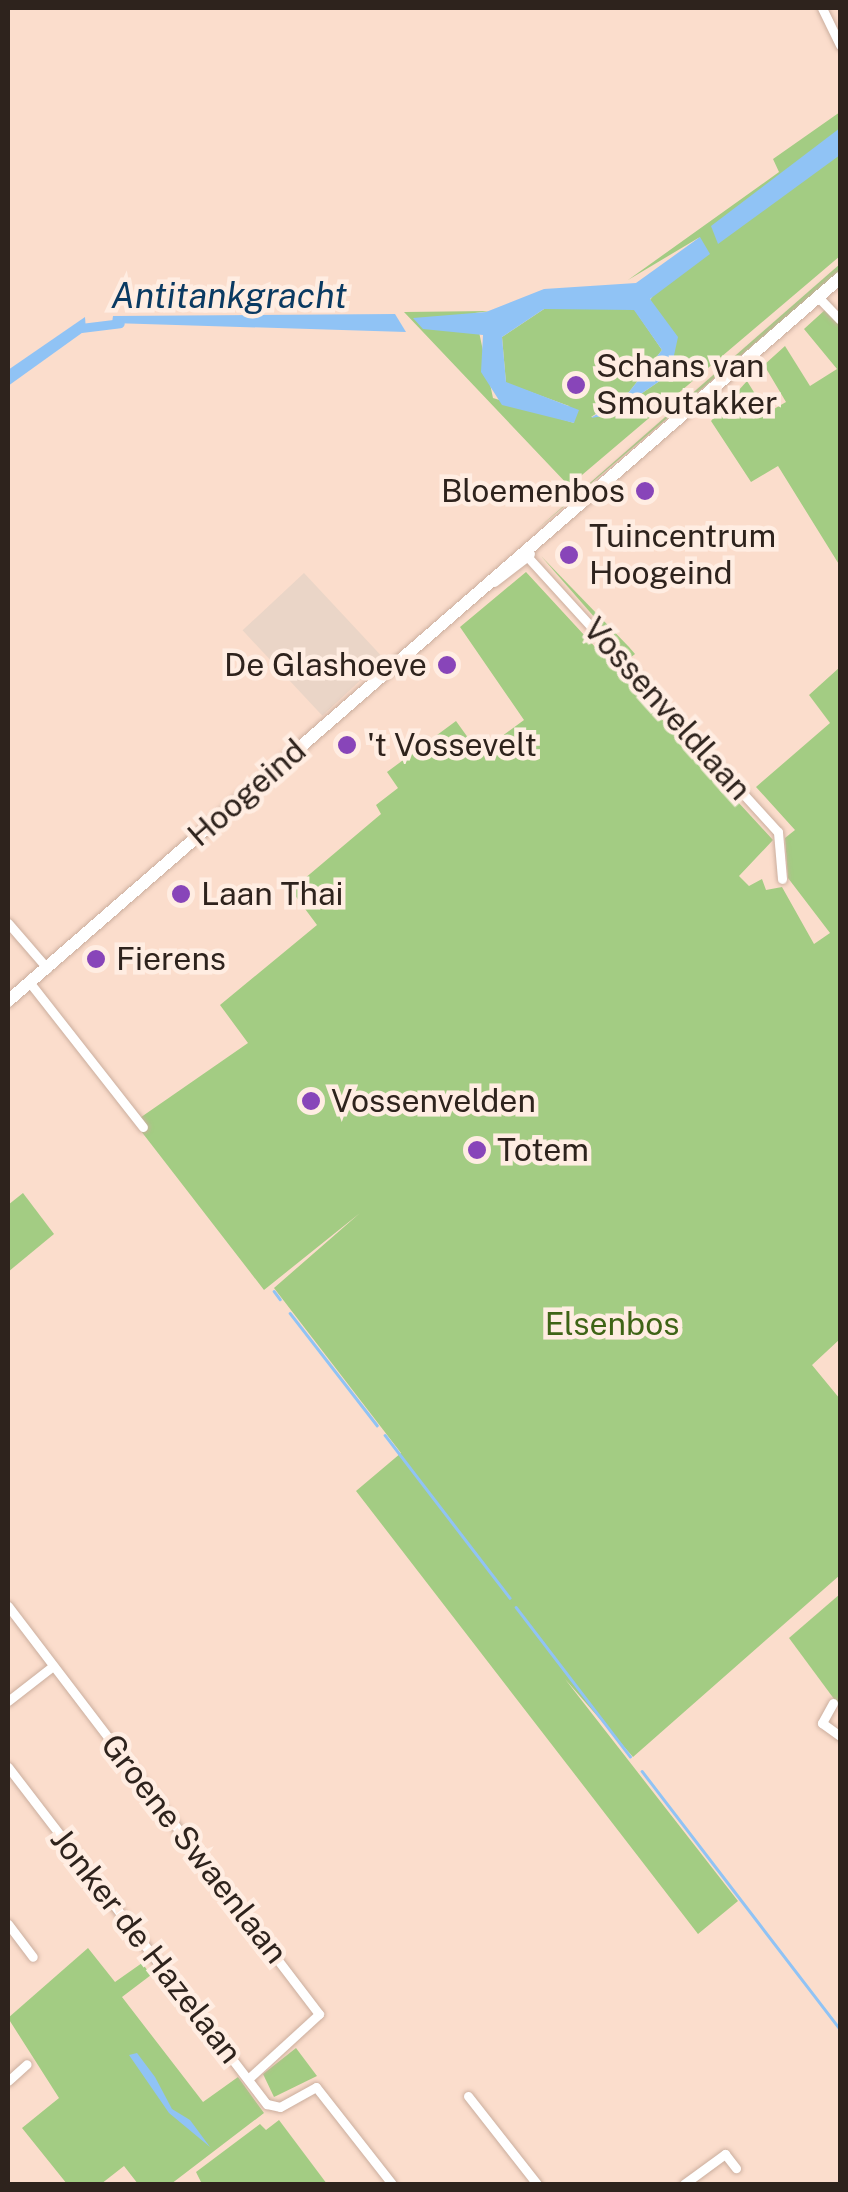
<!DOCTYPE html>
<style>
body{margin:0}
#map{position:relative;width:848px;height:2192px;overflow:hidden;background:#fbddcc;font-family:"Public Sans",sans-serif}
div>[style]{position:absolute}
.industrial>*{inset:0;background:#ead5c7;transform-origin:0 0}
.green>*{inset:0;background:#a3cc83}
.water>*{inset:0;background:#90c3f5}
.stream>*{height:2.5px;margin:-1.25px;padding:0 1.25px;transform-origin:1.25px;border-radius:1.25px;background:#90c3f5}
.canal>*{height:9px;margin:-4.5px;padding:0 4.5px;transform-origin:4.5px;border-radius:4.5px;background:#90c3f5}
.roads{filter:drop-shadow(0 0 2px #cbae9e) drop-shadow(0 0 2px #cbae9e)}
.street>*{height:9px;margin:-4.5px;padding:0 4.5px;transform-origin:4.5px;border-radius:4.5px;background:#fff}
.secondary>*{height:12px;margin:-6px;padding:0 6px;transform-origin:6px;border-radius:6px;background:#fff}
.dots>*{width:28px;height:28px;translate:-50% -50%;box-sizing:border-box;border:5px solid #ffede2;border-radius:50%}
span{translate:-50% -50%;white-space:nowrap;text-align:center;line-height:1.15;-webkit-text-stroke:9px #ffede2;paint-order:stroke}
.poi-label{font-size:32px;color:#2e231d}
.left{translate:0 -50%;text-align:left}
.right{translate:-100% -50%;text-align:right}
.street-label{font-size:32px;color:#2e231d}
.park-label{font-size:32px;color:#3e6416}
.water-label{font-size:35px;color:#0a3a62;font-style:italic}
.frame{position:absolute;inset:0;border:10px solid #2e231d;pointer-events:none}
</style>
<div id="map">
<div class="industrial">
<div style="left:304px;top:573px;width:117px;height:84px;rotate:47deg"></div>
</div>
<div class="green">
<div style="clip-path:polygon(840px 112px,840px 256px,569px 486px,404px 312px,490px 311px,475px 313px,493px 398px,574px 423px,569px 406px,506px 383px,502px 337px,544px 309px,634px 309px,662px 350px,629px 392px,591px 417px,610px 415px,670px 374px,650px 300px,700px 237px,628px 280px,779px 172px,773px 159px)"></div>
<div style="clip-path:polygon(840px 264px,840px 271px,535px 531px)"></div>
<div style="clip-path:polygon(826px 309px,840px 323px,840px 566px,778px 466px,751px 482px,711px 421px,747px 381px,767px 413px,786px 402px,764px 365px,785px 346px,810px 386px,837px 369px,804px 329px)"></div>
<div style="clip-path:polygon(541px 556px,629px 647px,635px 654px,630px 658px)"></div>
<div style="clip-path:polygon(526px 572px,773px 840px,739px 876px,749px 886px,762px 879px,766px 890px,782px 887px,814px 944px,830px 933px,788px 878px,785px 838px,795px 830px,756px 787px,830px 723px,809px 695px,840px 667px,840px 1339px,812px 1365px,840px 1399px,840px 1575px,633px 1757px,565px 1679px,738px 1901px,698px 1934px,356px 1491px,401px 1453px,274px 1288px,360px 1213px,264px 1290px,134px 1122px,248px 1043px,220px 1005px,317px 925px,291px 890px,381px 814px,376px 805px,398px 788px,387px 772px,456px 721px,479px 753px,524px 720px,460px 627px)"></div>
<div style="clip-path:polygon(23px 1193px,54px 1234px,8px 1272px,8px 1205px)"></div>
<div style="clip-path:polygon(840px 1594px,840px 1707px,789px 1638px)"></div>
<div style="clip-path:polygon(88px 1948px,115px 1982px,142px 1963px,151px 1975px,122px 1997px,203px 2102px,238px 2077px,264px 2113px,171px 2184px,138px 2184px,124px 2166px,101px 2184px,67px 2184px,22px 2128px,59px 2098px,8px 2018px)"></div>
<div style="clip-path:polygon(296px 2048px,317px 2076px,274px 2097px,263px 2074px)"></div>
<div style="clip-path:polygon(279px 2120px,327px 2184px,202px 2184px,196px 2172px,260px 2124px,266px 2130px)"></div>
</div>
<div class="water">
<div style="clip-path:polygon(840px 128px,840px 155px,718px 244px,711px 226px)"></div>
<div style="clip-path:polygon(700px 237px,710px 254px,650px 299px,678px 337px,670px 374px,610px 415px,591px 418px,629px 392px,662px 350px,634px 310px,544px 309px,502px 337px,506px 382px,579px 410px,574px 423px,502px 405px,481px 372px,483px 335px,423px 329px,413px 318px,486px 312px,544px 289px,636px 283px)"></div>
<div style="clip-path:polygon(395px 314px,406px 332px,112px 323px,113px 316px)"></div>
<div style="clip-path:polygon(85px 317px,86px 330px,8px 386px,8px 370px)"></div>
<div style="clip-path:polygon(137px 2053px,155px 2077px,172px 2109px,190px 2120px,210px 2147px,169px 2113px,129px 2055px)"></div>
</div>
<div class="stream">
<div style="left:274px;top:1291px;width:10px;rotate:53deg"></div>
<div style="left:290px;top:1313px;width:142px;rotate:52.2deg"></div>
<div style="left:385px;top:1435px;width:205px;rotate:52.5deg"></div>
<div style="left:516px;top:1607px;width:188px;rotate:52.6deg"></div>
<div style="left:642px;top:1771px;width:325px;rotate:52.5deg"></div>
</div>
<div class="canal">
<div style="left:81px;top:328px;width:39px;rotate:-7deg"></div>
</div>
<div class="roads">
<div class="street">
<div style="left:822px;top:8px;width:41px;rotate:64.1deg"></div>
<div style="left:819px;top:298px;width:30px;rotate:46deg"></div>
<div style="left:525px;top:554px;width:376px;rotate:47.7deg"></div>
<div style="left:778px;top:832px;width:47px;rotate:85.1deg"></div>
<div style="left:8px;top:923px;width:60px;rotate:49.1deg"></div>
<div style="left:30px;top:983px;width:183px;rotate:51.9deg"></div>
<div style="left:8px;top:1606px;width:513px;rotate:52.68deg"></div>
<div style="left:319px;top:2014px;width:96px;rotate:137.5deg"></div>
<div style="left:8px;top:1701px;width:57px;rotate:-37.9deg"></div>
<div style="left:833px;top:1703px;width:23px;rotate:119deg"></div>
<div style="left:822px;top:1723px;width:22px;rotate:36deg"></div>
<div style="left:8px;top:1767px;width:425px;rotate:52.5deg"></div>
<div style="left:267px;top:2104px;width:13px;rotate:13deg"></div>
<div style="left:280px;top:2107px;width:41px;rotate:-29.1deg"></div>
<div style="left:316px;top:2087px;width:123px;rotate:51.9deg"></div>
<div style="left:8px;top:1924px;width:41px;rotate:52.9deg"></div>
<div style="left:8px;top:2081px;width:25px;rotate:-42deg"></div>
<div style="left:468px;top:2096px;width:112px;rotate:51.9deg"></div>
<div style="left:684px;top:2184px;width:51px;rotate:-36.2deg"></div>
<div style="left:725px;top:2154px;width:18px;rotate:52deg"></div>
</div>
<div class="secondary">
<div style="left:494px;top:581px;width:44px;rotate:-37.6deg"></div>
<div style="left:8px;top:1001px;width:1102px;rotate:-40.99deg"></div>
</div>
</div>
<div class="dots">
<div style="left:576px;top:385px;background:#8845b9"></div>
<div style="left:645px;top:491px;background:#8845b9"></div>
<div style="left:569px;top:555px;background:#8845b9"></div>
<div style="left:447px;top:665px;background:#8845b9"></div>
<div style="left:347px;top:745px;background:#8845b9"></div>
<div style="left:181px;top:894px;background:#8845b9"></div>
<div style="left:96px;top:959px;background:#8845b9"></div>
<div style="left:311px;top:1101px;background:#8845b9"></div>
<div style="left:477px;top:1150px;background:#8845b9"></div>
</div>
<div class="poi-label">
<span class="left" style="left:596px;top:385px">Schans van<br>Smoutakker</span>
<span class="right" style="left:625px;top:491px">Bloemenbos</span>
<span class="left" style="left:589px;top:555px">Tuincentrum<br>Hoogeind</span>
<span class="right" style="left:427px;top:665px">De Glashoeve</span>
<span class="left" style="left:367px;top:745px">'t Vossevelt</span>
<span class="left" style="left:201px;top:894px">Laan Thai</span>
<span class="left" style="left:116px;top:959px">Fierens</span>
<span class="left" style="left:331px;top:1101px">Vossenvelden</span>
<span class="left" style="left:497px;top:1150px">Totem</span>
</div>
<div class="street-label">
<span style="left:667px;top:709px;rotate:48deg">Vossenveldlaan</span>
<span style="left:247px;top:793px;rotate:-41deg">Hoogeind</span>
<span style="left:194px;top:1849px;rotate:52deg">Groene Swaenlaan</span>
<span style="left:146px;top:1946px;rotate:52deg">Jonker de Hazelaan</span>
</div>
<div class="park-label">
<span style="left:612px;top:1324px">Elsenbos</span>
</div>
<div class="water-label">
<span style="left:229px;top:296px">Antitankgracht</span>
</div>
<div class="frame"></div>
</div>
